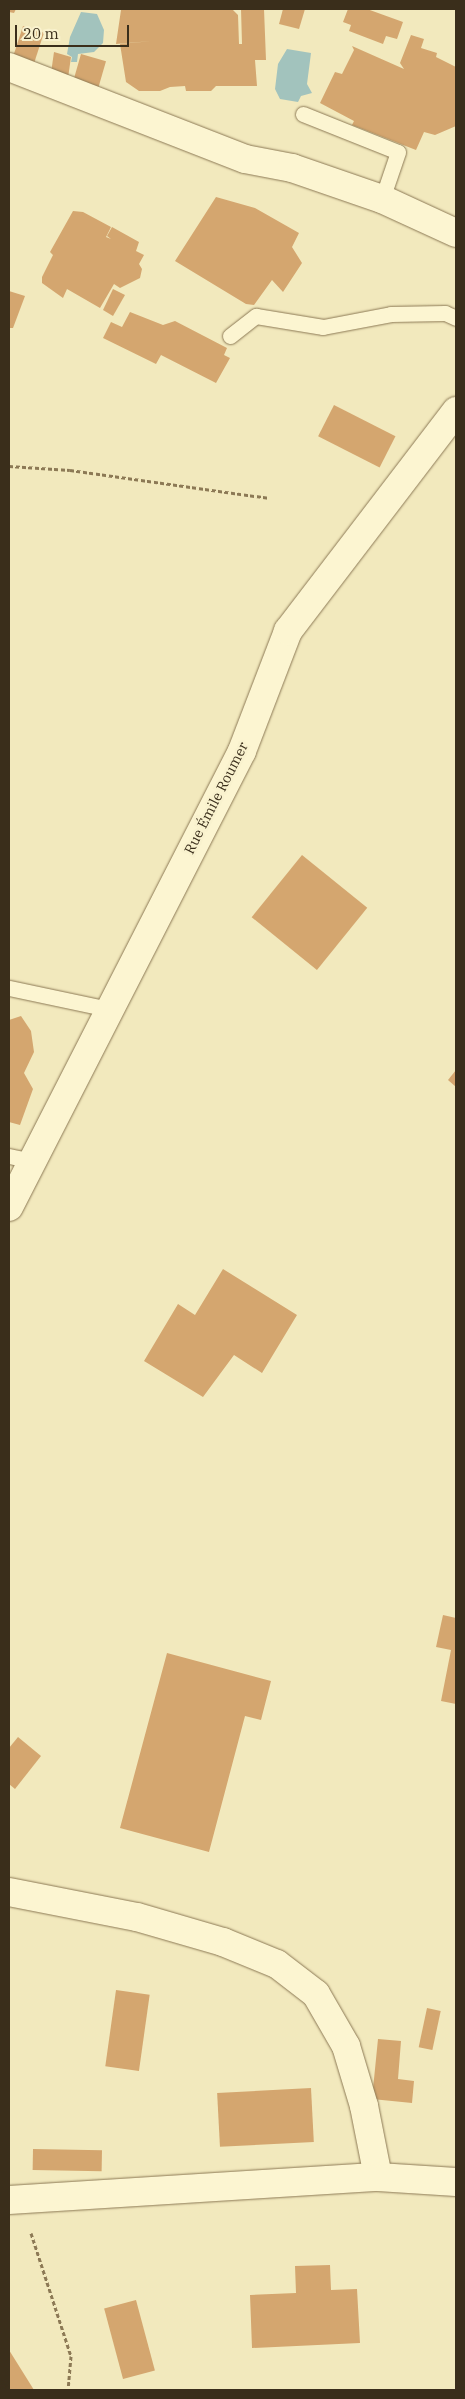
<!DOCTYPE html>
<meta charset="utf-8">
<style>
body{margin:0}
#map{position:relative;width:465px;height:2399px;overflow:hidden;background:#f2e9bd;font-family:"IBM Plex Serif",serif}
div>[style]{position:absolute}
.water>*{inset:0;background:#a2c3bd}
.building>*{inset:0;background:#d4a66f;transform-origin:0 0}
.path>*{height:3px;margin-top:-1.5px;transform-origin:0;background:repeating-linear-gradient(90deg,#8c7955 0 4px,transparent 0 6.5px)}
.roads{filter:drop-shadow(0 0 1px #8c7955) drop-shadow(0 0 1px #8c7955)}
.lane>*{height:15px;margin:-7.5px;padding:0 7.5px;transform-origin:7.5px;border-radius:7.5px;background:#fcf5d1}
.street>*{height:28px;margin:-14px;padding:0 14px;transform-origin:14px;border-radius:14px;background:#fcf5d1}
.secondary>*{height:28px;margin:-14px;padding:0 14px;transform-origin:14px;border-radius:14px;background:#fcf5d1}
span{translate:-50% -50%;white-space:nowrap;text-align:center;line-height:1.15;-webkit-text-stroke:5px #f9f2ce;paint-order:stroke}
.street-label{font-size:14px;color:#3a2e1b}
.frame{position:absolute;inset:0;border:10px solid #3a2e1b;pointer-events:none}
.scale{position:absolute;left:15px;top:25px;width:114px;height:22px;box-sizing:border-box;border:2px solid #3a2e1b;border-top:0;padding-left:6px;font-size:15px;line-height:18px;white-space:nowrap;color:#3a2e1b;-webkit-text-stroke:4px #f9f2ce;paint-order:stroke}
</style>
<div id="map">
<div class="water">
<div style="clip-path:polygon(81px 12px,97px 14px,104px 30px,103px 43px,94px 52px,78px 54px,77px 62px,71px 62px,72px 57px,67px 54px,70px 37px)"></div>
<div style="clip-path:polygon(287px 49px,311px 53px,307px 84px,312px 93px,301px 96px,298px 102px,280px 99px,275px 89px,278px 64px)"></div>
</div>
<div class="building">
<div style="clip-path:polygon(9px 9px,16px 9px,14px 13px,9px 12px)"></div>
<div style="clip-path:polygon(232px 9px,238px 15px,239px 44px,242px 44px,241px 9px,264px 9px,266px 60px,255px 60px,257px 86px,216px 86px,211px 91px,186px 91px,185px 86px,170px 87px,160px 91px,139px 91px,126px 82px,120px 44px,152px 41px,116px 44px,121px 10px)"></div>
<div style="clip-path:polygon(283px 9px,305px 9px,299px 29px,279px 24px)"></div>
<div style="clip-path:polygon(348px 9px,367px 9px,403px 22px,397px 39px,386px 36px,383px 44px,349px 31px,351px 25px,343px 22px)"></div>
<div style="left:23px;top:26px;width:22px;height:33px;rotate:18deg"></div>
<div style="clip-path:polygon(411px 35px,424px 39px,421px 48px,437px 53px,436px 57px,456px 67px,456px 126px,435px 135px,424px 132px,416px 150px,352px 125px,354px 121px,320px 103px,335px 72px,342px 74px,354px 50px,352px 46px,404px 69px,400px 63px)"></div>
<div style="clip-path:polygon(54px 52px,71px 57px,68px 78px,51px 73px)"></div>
<div style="left:81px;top:54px;width:26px;height:27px;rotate:16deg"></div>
<div style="clip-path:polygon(216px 197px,255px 208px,299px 233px,292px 247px,302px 263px,283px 292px,272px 280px,254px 305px,246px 304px,175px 261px)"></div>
<div style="clip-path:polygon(73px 211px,83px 212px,111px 227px,106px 237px,111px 239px,107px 236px,112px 227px,139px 242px,136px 251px,144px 255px,139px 264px,142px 269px,140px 278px,120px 288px,114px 284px,100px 308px,67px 289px,63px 298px,42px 283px,42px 277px,53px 255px,50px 252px)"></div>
<div style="clip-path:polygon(113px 289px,125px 295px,113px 316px,103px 310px)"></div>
<div style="clip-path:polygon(9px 291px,25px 296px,13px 328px,9px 328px)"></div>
<div style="clip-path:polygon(130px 312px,163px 325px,175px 321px,227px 348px,224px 355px,230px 358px,216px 383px,161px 355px,156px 364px,103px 338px,111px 322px,122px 327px)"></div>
<div style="left:334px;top:405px;width:69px;height:35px;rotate:27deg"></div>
<div style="left:302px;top:855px;width:84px;height:80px;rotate:39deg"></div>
<div style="clip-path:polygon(21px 1016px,31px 1031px,34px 1052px,24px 1073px,33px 1089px,20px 1125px,9px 1122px,9px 1020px)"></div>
<div style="clip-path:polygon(456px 1070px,456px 1087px,448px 1080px)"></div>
<div style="clip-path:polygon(223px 1269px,297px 1315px,262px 1373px,234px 1355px,203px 1397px,144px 1361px,178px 1304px,195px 1315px)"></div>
<div style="clip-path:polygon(443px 1615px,456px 1618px,456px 1704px,441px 1701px,451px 1650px,436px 1647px)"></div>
<div style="clip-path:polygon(167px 1653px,271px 1681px,261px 1720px,245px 1716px,209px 1852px,120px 1828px)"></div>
<div style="clip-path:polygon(18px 1737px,41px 1756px,15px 1789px,9px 1784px,9px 1748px)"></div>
<div style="left:116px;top:1990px;width:34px;height:77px;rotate:8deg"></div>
<div style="left:427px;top:2008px;width:14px;height:40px;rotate:12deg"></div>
<div style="clip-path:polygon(378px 2039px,401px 2041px,398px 2079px,414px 2081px,412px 2103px,372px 2099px)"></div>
<div style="left:311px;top:2088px;width:54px;height:94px;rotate:87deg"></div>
<div style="left:33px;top:2149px;width:69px;height:21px;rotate:1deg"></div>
<div style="clip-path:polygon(330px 2265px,331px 2290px,357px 2289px,360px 2343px,252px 2348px,250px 2295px,296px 2293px,295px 2266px)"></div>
<div style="left:136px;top:2300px;width:73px;height:33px;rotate:75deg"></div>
<div style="clip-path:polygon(9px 2350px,34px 2390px,9px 2390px)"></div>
</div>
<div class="path">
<div style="left:9px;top:466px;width:61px;rotate:3.8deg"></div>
<div style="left:70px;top:470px;width:200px;rotate:8deg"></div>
<div style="left:31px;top:2233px;width:129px;rotate:72deg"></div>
<div style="left:71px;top:2356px;width:34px;rotate:95deg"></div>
</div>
<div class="roads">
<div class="lane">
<div style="left:303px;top:114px;width:102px;rotate:21.8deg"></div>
<div style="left:398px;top:152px;width:50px;rotate:108.8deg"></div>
<div style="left:230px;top:336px;width:33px;rotate:-38deg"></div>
<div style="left:256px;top:316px;width:68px;rotate:9.3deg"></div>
<div style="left:323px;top:327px;width:69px;rotate:-10.8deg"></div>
<div style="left:391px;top:314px;width:54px;rotate:-1.1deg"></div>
<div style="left:445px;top:313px;width:12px;rotate:24deg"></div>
<div style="left:9px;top:988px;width:102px;rotate:11.9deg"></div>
<div style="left:9px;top:1156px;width:24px;rotate:12deg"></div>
</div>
<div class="street">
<div style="left:9px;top:67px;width:253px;rotate:21.3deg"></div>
<div style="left:245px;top:159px;width:48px;rotate:10.8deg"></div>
<div style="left:292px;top:168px;width:95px;rotate:19deg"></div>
<div style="left:382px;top:199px;width:81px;rotate:24.7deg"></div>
<div style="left:9px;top:1892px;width:130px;rotate:11.1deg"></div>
<div style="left:137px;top:1917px;width:90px;rotate:16.2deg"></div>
<div style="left:223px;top:1942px;width:58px;rotate:22.2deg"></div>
<div style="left:277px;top:1964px;width:49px;rotate:37.6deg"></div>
<div style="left:316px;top:1994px;width:60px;rotate:60deg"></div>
<div style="left:346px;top:2046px;width:63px;rotate:73.3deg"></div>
<div style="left:364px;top:2106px;width:72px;rotate:78.8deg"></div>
</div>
<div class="secondary">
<div style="left:9px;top:1207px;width:512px;rotate:-62.93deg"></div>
<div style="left:242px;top:751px;width:129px;rotate:-69deg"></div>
<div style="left:288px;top:631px;width:277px;rotate:-52.6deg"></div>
<div style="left:9px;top:2200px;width:370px;rotate:-3.6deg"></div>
<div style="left:378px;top:2177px;width:78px;rotate:3.7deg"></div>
</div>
</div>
<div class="street-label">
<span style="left:216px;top:798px;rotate:-63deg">Rue Émile Roumer</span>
</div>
<div class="frame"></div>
<div class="scale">20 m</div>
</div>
